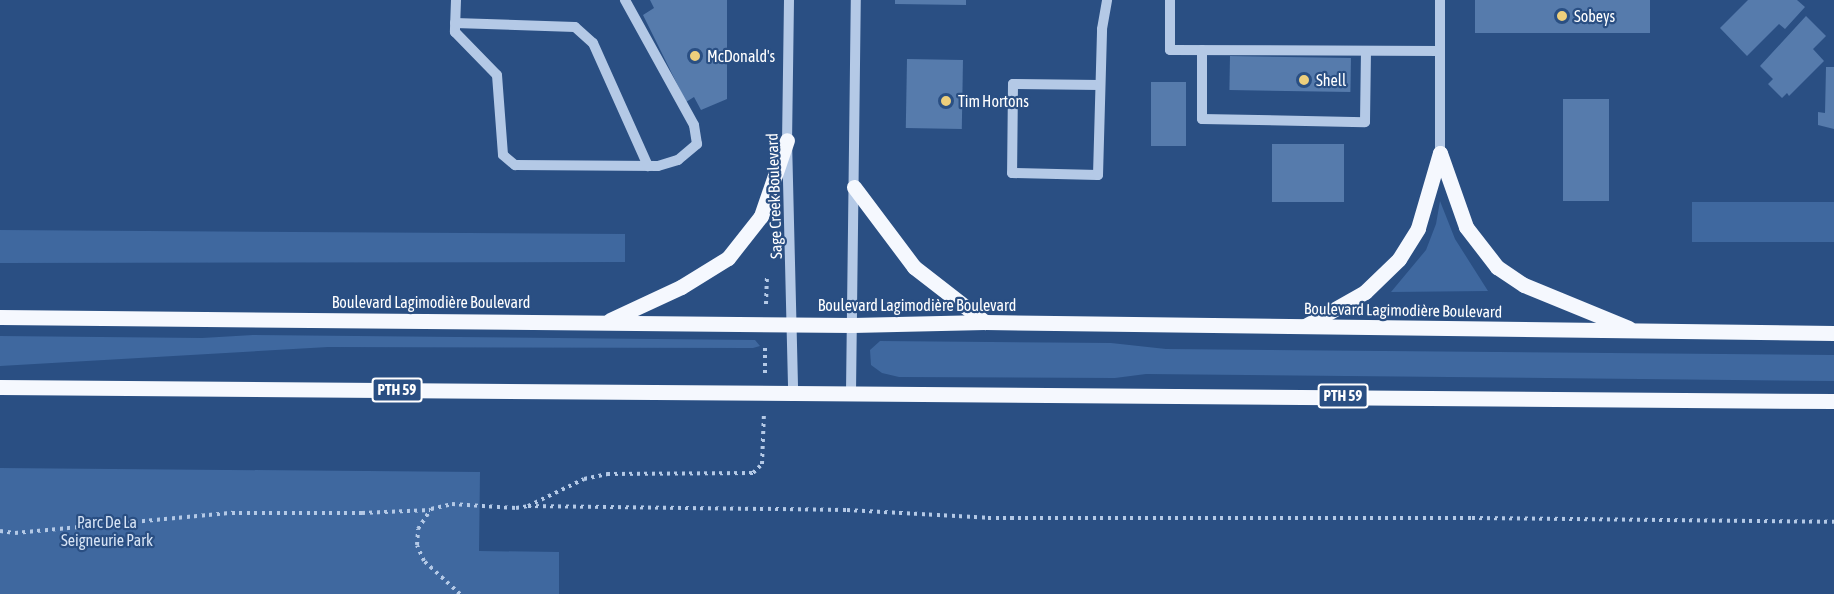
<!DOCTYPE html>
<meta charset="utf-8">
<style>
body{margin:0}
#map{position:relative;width:1834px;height:594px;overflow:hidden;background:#2a4f83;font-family:"Asap Condensed",sans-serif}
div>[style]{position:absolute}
.green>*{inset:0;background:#3f689f;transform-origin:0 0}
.building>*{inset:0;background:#567bac;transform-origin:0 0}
.path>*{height:4px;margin-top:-2px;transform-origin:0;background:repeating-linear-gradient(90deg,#b4c9e6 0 3px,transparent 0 7.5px)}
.minor>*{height:10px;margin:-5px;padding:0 5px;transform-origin:5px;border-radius:5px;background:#b4c9e6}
.major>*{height:15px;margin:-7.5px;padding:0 7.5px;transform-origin:7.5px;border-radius:7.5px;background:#f5f8fe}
.dots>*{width:16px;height:16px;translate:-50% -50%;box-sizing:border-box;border:3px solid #2a4f83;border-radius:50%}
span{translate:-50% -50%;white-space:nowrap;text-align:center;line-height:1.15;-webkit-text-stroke:4.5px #2a4f83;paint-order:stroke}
.shield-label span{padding:2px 4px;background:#2a4f83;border:2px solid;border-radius:4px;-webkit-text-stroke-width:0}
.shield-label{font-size:15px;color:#fff;font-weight:700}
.poi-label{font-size:16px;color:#fff}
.left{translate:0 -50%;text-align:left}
.street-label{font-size:16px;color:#fff}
.park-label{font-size:16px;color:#d7e4f5}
</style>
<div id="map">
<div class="green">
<div style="clip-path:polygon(1440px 201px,1455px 239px,1488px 291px,1391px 292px,1426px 250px,1436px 224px)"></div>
<div style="left:1692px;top:202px;width:142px;height:40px"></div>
<div style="clip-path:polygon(0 230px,625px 234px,625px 262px,0 263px)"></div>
<div style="clip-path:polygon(253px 335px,755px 340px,760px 346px,753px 348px,328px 347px,0 366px,0 336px,202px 338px)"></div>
<div style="clip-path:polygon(880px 341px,1111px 343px,1166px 349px,1834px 355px,1834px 381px,1146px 374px,1115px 378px,899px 377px,882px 373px,871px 365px,870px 350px)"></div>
<div style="clip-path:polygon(0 468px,480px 472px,479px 551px,559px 552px,559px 594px,0 594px)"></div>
</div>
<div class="building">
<div style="clip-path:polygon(650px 0,727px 0,727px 99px,701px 110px,694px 97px,686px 102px,643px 15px,654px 8px)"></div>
<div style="clip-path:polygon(895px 0,966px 0,966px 5px,895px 4px)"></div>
<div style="left:1475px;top:0;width:175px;height:33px"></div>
<div style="clip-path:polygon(1748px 0,1797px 0,1805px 7px,1785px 29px,1779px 24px,1747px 56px,1720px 28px)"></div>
<div style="clip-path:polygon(1806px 16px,1826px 36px,1813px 49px,1824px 61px,1789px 96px,1787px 93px,1782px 98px,1768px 84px,1773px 79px,1760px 66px)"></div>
<div style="left:1230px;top:56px;width:121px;height:34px;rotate:1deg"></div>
<div style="left:907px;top:59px;width:56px;height:69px;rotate:1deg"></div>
<div style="clip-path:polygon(1826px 67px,1834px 67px,1834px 129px,1818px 125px,1818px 112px,1825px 113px)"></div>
<div style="left:1151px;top:82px;width:35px;height:64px"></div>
<div style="left:1563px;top:99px;width:46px;height:102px"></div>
<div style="left:1272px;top:144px;width:72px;height:58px"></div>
</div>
<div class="path">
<div style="left:766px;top:304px;width:29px;rotate:-88deg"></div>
<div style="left:765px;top:373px;width:29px;rotate:-90deg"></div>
<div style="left:528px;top:506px;width:319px;rotate:0.7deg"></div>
<div style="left:847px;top:510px;width:141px;rotate:3.2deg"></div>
<div style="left:988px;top:518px;width:484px"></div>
<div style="left:1472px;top:518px;width:362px;rotate:0.6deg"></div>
<div style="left:0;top:531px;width:15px;rotate:8deg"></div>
<div style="left:15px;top:533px;width:218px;rotate:-5.3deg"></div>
<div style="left:232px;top:513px;width:130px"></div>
<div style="left:362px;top:513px;width:68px;rotate:-2.5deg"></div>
<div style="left:460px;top:594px;width:49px;rotate:-137.5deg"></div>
<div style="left:424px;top:561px;width:17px;rotate:-114deg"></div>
<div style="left:417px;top:545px;width:16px;rotate:-86deg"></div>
<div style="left:418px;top:529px;width:24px;rotate:-57deg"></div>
<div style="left:431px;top:509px;width:22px;rotate:-13deg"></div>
<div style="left:452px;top:504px;width:64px;rotate:3.6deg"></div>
<div style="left:516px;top:508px;width:12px;rotate:-9deg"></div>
<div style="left:528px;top:506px;width:62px;rotate:-25.7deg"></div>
<div style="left:584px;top:479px;width:24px;rotate:-12deg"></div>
<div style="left:607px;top:474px;width:146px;rotate:-0.4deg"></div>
<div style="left:753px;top:473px;width:13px;rotate:-45deg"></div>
<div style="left:762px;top:464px;width:51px;rotate:-87.8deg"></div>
</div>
<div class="minor">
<div style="left:456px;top:0;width:32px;rotate:92deg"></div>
<div style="left:455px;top:32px;width:60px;rotate:45.7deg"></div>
<div style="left:497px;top:75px;width:80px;rotate:85.7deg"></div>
<div style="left:503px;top:155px;width:16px;rotate:40deg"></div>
<div style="left:515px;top:165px;width:143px;rotate:0.4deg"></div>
<div style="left:658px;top:166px;width:21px;rotate:-17deg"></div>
<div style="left:678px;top:160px;width:25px;rotate:-40deg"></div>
<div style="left:697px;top:144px;width:19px;rotate:-99deg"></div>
<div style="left:694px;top:125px;width:143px;rotate:-118.9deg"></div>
<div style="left:789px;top:0;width:140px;rotate:90.8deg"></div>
<div style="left:787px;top:140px;width:252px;rotate:88.6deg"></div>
<div style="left:1170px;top:0;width:50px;rotate:90deg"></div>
<div style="left:1170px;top:50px;width:270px;rotate:0.2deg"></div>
<div style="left:455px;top:23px;width:120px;rotate:1.9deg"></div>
<div style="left:575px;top:27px;width:24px;rotate:42deg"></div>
<div style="left:593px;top:43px;width:135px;rotate:65.9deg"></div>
<div style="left:1202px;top:50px;width:69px;rotate:90deg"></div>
<div style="left:1202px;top:119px;width:163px;rotate:1.1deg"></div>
<div style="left:1365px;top:122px;width:71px;rotate:-89.2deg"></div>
<div style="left:1100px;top:85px;width:87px;rotate:-179.3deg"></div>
<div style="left:1013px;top:84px;width:89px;rotate:90.6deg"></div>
<div style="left:1012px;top:173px;width:86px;rotate:1.3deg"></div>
<div style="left:1098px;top:175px;width:146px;rotate:-88.4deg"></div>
<div style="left:1102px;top:29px;width:29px;rotate:-80deg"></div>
<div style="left:1440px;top:153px;width:153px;rotate:-90deg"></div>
<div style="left:851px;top:392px;width:392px;rotate:-89.3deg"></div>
</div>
<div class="major">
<div style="left:1440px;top:153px;width:78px;rotate:70.6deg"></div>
<div style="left:1466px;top:227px;width:51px;rotate:52.2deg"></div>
<div style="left:1497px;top:267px;width:32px;rotate:34deg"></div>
<div style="left:1524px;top:285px;width:113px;rotate:22.3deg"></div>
<div style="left:854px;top:187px;width:100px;rotate:53.1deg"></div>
<div style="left:914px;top:267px;width:90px;rotate:37.8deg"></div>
<div style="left:0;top:317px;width:852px;rotate:0.54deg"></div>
<div style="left:852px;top:325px;width:133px;rotate:-1.3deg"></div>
<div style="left:985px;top:322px;width:849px;rotate:0.74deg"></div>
<div style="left:610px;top:320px;width:78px;rotate:-24.9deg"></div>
<div style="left:681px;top:287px;width:55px;rotate:-31.7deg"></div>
<div style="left:728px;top:258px;width:53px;rotate:-51.8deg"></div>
<div style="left:761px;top:216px;width:80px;rotate:-71.1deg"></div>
<div style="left:1305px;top:326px;width:69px;rotate:-29.5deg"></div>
<div style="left:1365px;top:292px;width:47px;rotate:-44.1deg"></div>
<div style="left:1399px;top:259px;width:36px;rotate:-58deg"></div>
<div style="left:1418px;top:228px;width:78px;rotate:-73.7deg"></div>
<div style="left:0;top:387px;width:1834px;rotate:0.44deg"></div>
</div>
<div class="dots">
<div style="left:1562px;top:16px;background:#edcf7c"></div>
<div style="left:695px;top:56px;background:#edcf7c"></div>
<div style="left:1304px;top:80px;background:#edcf7c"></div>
<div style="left:946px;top:101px;background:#edcf7c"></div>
</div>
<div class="shield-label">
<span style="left:397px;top:390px">PTH 59</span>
<span style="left:1343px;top:396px">PTH 59</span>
</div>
<div class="poi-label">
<span class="left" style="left:1574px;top:16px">Sobeys</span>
<span class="left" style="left:707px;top:56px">McDonald's</span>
<span class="left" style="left:1316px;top:80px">Shell</span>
<span class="left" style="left:958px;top:101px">Tim Hortons</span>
</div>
<div class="street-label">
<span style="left:774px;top:196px;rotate:-92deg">Sage Creek Boulevard</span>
<span style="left:431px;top:302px">Boulevard Lagimodière Boulevard</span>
<span style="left:917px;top:305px">Boulevard Lagimodière Boulevard</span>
<span style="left:1403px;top:310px;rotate:1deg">Boulevard Lagimodière Boulevard</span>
</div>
<div class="park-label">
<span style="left:107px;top:531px">Parc De La<br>Seigneurie Park</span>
</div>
</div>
